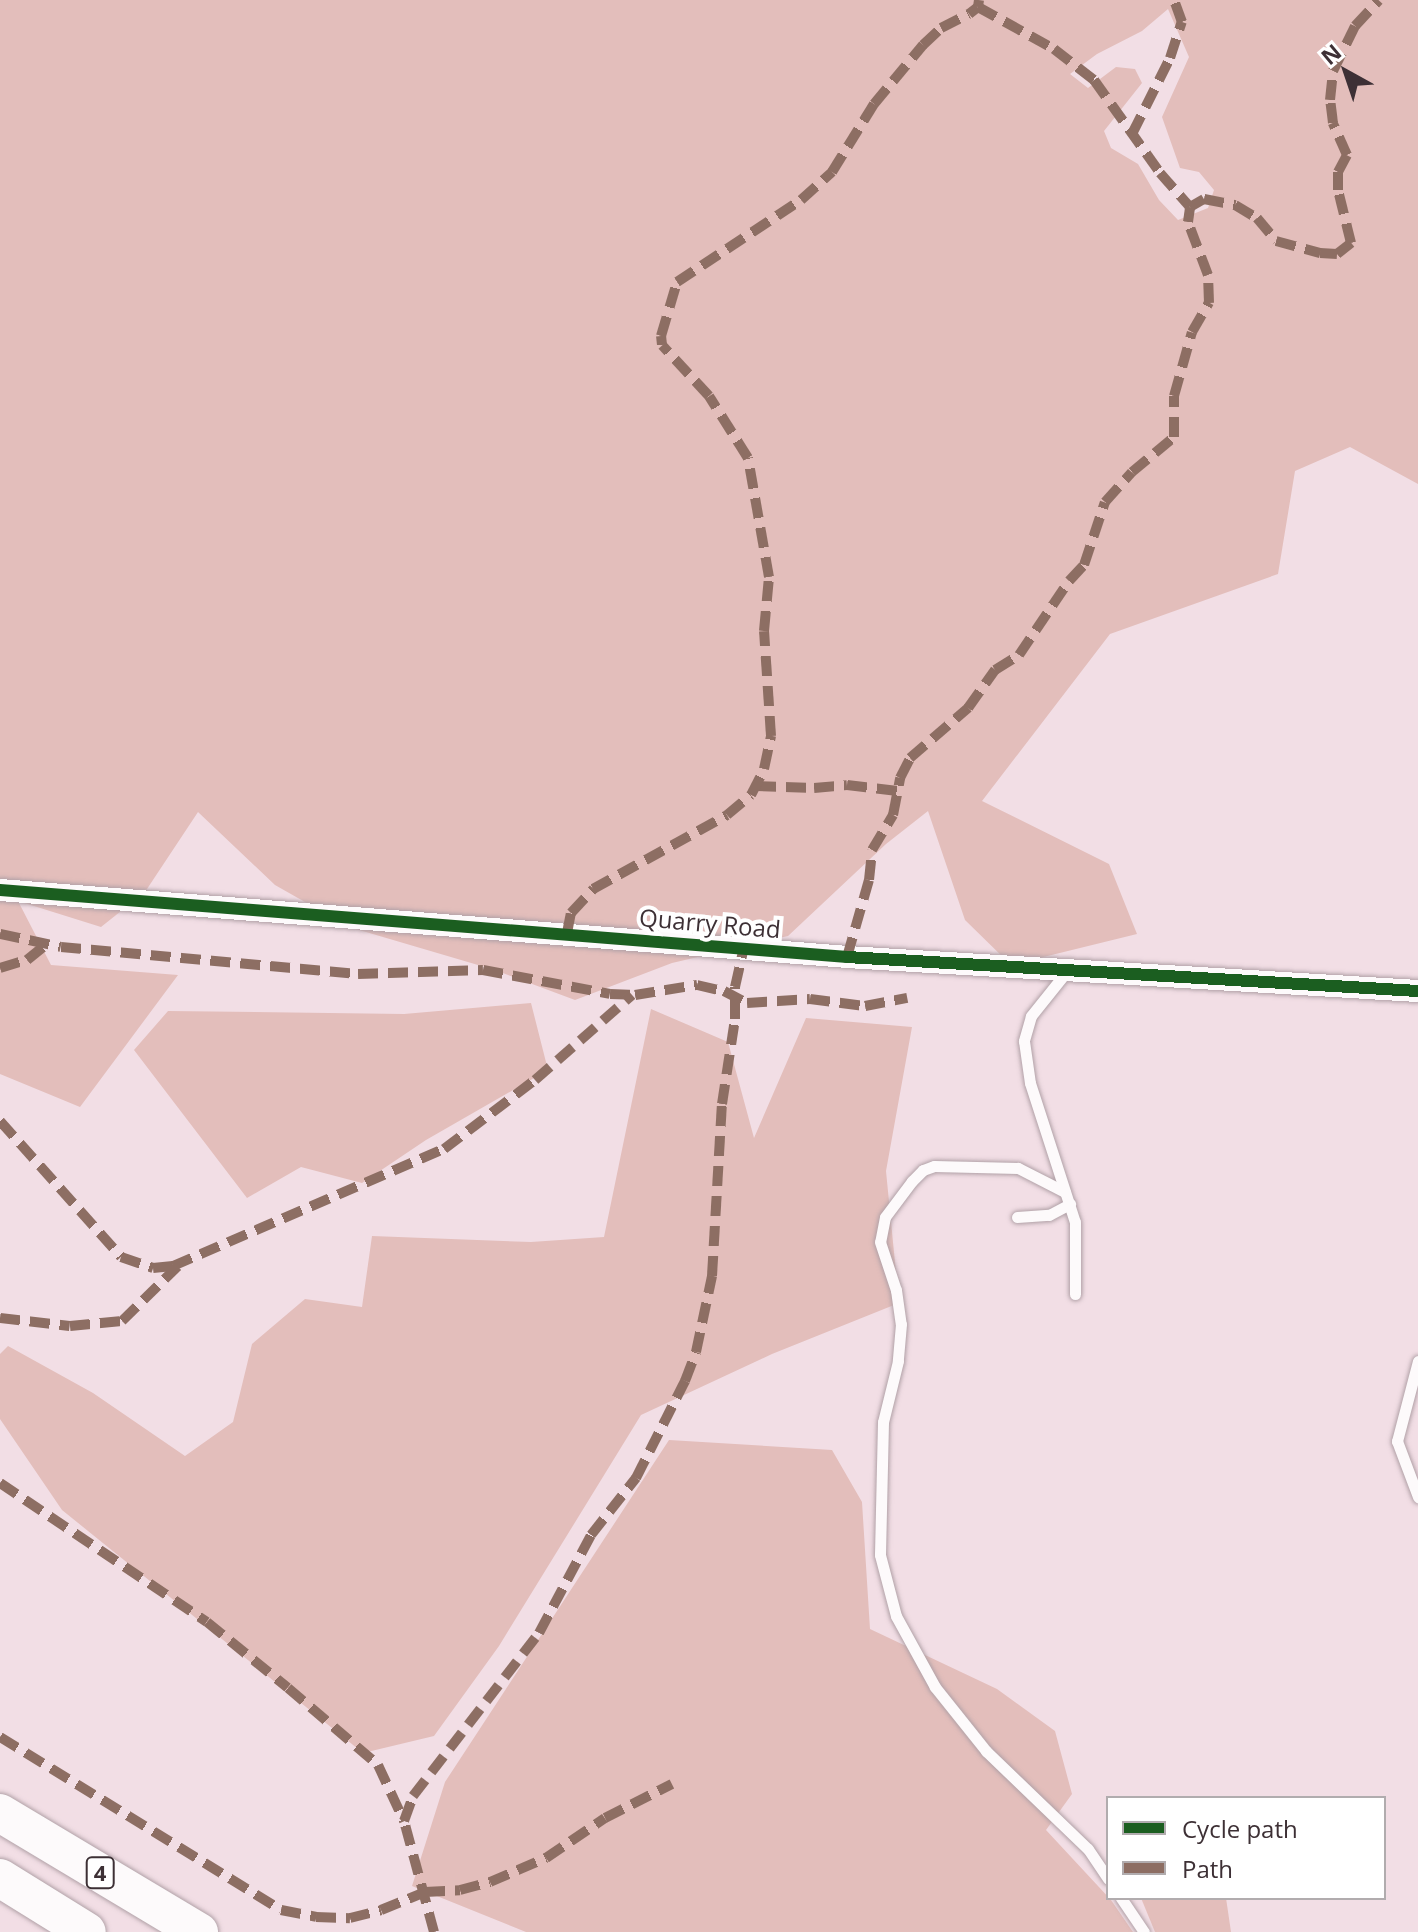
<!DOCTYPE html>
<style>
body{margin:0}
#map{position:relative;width:1418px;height:1932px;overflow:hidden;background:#f2dee5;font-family:"Open Sans",sans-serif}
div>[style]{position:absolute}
.green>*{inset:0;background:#e3bebb}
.roads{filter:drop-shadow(0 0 2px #b1a1a7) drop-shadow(0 0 2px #b1a1a7)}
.lane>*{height:11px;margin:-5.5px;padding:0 5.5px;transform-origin:5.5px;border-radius:5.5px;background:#fdfafb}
.street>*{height:22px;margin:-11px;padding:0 11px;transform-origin:11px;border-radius:11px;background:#fdfafb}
.highway>*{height:38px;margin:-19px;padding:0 19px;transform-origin:19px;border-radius:19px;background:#fdfafb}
.quiet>*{height:10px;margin-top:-5px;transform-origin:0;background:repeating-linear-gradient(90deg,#8d6e63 0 20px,transparent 0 30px)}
.cycleway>*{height:12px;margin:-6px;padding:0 6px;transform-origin:6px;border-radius:6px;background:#1b5e20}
span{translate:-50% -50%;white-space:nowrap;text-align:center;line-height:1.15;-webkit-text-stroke:8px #fff;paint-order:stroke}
.shield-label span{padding:2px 6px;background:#fff;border:2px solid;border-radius:6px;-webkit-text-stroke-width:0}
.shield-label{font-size:22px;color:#3d3035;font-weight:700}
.street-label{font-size:24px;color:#3d3035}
.legend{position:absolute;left:1106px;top:1796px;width:280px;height:104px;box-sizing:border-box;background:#fff;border:2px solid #b1acae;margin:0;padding:10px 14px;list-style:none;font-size:24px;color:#3d3035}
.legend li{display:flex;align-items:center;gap:16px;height:40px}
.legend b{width:40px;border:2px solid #b1acae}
.north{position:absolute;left:1306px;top:32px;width:80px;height:80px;-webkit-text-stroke:6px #fff;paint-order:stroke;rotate:320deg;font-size:22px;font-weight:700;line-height:32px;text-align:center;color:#3d3035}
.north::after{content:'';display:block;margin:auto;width:28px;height:36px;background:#3d3035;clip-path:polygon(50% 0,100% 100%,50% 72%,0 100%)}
</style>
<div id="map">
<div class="green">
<div style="clip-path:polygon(evenodd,0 0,1418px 0,1418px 484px,1350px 447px,1295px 471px,1278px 574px,1110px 634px,982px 801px,1109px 864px,1137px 934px,1011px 965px,965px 920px,928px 811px,886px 844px,788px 936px,672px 963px,575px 1000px,495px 970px,349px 927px,275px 885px,198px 812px,145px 892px,101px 927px,18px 901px,51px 965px,178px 975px,80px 1107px,0 1074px,0 0,1168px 9px,1189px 57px,1162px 117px,1180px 168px,1199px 172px,1214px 190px,1208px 208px,1178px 220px,1159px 200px,1138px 164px,1111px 148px,1104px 131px,1142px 83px,1135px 69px,1116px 67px,1088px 88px,1070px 74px,1097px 54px,1142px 31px,1168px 9px)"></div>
<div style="clip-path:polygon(531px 1003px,548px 1070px,426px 1140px,362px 1183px,301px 1167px,247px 1198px,134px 1050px,168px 1011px,404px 1014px)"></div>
<div style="clip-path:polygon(651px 1009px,728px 1042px,754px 1138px,806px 1018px,912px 1027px,886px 1171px,899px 1303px,772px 1354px,641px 1415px,499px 1646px,434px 1736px,363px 1753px,62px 1510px,0 1419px,0 1354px,8px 1346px,93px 1393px,185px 1456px,233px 1422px,252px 1344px,305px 1299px,362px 1307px,372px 1236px,531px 1242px,604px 1237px)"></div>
<div style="clip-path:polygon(669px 1440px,832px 1450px,862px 1502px,870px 1629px,997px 1689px,1055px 1731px,1072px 1794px,1046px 1830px,1111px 1900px,1133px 1932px,526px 1932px,412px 1886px,445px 1782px)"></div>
<div style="clip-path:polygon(1141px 1898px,1226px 1898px,1231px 1932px,1155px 1932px)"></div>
</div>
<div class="roads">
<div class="lane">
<div style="left:1067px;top:971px;width:58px;rotate:128.7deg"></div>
<div style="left:1031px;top:1016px;width:26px;rotate:106deg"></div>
<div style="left:1024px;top:1041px;width:42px;rotate:81.9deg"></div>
<div style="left:1030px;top:1083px;width:146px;rotate:72.1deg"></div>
<div style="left:1075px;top:1222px;width:72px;rotate:90deg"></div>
<div style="left:1065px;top:1192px;width:53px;rotate:-152.9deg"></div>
<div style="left:1018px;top:1168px;width:84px;rotate:-178.6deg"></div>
<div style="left:934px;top:1166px;width:12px;rotate:160deg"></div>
<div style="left:923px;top:1170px;width:16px;rotate:135deg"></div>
<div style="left:912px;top:1181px;width:45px;rotate:126.9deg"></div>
<div style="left:885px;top:1217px;width:25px;rotate:101deg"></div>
<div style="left:880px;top:1242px;width:51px;rotate:71.6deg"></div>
<div style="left:896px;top:1290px;width:34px;rotate:82deg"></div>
<div style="left:901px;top:1324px;width:37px;rotate:95deg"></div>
<div style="left:898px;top:1361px;width:63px;rotate:103.8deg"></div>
<div style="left:883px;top:1422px;width:133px;rotate:91.3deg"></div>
<div style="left:880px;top:1555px;width:63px;rotate:75.3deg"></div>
<div style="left:896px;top:1616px;width:81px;rotate:61.2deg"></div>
<div style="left:935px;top:1687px;width:82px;rotate:51.4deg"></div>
<div style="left:986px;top:1751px;width:141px;rotate:43.9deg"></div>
<div style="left:1088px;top:1849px;width:36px;rotate:56deg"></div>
<div style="left:1017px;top:1217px;width:32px;rotate:-4deg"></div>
<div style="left:1049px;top:1215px;width:24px;rotate:-28deg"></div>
<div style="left:1418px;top:1361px;width:83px;rotate:104.7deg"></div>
<div style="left:1397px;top:1441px;width:60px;rotate:69.4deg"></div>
<div style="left:1121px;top:1898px;width:41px;rotate:55.9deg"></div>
</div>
<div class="street">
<div style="left:0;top:890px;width:850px;rotate:4.52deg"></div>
<div style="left:847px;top:957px;width:572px;rotate:3.41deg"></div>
</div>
<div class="highway">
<div style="left:0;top:1813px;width:232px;rotate:30.9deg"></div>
<div style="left:0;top:1878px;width:102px;rotate:31.8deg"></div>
</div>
</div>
<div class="quiet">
<div style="left:978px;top:7px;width:87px;rotate:28.9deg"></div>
<div style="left:1054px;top:49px;width:51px;rotate:37.8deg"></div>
<div style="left:1094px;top:80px;width:114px;rotate:54.6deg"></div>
<div style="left:1160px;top:173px;width:45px;rotate:48.6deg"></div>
<div style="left:1132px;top:134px;width:85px;rotate:-63.4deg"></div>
<div style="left:1170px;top:58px;width:38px;rotate:-72deg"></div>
<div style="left:1182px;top:22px;width:23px;rotate:-110deg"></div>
<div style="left:756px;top:786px;width:58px;rotate:2deg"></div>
<div style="left:814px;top:788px;width:33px;rotate:-5deg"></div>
<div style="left:847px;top:785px;width:51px;rotate:6.7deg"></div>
<div style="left:567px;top:933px;width:20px;rotate:-79deg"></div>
<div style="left:571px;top:913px;width:33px;rotate:-47deg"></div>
<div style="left:593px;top:889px;width:153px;rotate:-28.9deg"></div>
<div style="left:727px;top:815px;width:31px;rotate:-40deg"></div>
<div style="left:751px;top:795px;width:29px;rotate:-63deg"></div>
<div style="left:764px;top:769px;width:34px;rotate:-78deg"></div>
<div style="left:771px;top:736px;width:105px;rotate:-93.8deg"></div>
<div style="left:764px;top:631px;width:54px;rotate:-84.7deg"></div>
<div style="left:769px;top:577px;width:121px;rotate:-100deg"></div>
<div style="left:748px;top:458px;width:73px;rotate:-122.2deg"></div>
<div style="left:709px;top:396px;width:69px;rotate:-132.7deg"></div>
<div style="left:662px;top:345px;width:9px;rotate:-96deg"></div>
<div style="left:661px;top:336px;width:56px;rotate:-73.5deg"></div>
<div style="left:677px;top:282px;width:149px;rotate:-33.5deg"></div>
<div style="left:801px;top:200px;width:42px;rotate:-42.1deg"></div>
<div style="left:832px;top:172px;width:80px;rotate:-58.3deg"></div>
<div style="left:874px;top:104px;width:77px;rotate:-50.3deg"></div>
<div style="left:923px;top:45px;width:25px;rotate:-43deg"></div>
<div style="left:941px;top:28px;width:31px;rotate:-27deg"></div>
<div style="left:969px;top:14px;width:11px;rotate:-38deg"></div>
<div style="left:978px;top:7px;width:7px;rotate:-82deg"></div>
<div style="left:0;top:934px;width:62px;rotate:12deg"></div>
<div style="left:61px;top:947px;width:298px;rotate:5.2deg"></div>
<div style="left:358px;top:974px;width:125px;rotate:-1.8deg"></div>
<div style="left:483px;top:970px;width:129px;rotate:10.7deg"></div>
<div style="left:610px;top:994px;width:25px;rotate:2deg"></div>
<div style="left:635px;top:995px;width:63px;rotate:-9.2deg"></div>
<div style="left:697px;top:985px;width:28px;rotate:13deg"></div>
<div style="left:724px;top:991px;width:26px;rotate:28deg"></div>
<div style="left:747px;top:1003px;width:63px;rotate:-3.6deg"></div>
<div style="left:810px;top:999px;width:55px;rotate:7.3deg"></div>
<div style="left:865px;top:1006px;width:43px;rotate:-10.8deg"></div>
<div style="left:847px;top:957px;width:80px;rotate:-74.1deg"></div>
<div style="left:869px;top:880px;width:30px;rotate:-84deg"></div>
<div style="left:872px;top:850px;width:41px;rotate:-59deg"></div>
<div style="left:893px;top:815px;width:38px;rotate:-79deg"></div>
<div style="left:900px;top:778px;width:22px;rotate:-63deg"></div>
<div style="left:910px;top:758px;width:77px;rotate:-40.8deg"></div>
<div style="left:968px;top:708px;width:47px;rotate:-54.6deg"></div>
<div style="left:995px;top:670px;width:28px;rotate:-32deg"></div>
<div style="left:1019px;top:655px;width:89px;rotate:-56deg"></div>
<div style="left:1069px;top:581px;width:22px;rotate:-47deg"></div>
<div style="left:1084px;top:565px;width:66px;rotate:-71.6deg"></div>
<div style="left:1105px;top:502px;width:40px;rotate:-48deg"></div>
<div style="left:1132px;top:472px;width:55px;rotate:-39.8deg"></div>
<div style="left:1174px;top:437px;width:41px;rotate:-90deg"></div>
<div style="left:1174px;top:396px;width:66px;rotate:-74.3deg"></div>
<div style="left:1192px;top:332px;width:34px;rotate:-60deg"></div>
<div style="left:1209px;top:303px;width:28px;rotate:-92deg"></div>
<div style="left:1208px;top:275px;width:57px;rotate:-110.7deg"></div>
<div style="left:1188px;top:222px;width:15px;rotate:-82deg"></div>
<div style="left:1190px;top:207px;width:16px;rotate:-30deg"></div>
<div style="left:1204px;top:199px;width:32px;rotate:11deg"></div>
<div style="left:1235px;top:205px;width:26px;rotate:31deg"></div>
<div style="left:1257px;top:218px;width:30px;rotate:50deg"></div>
<div style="left:1276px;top:241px;width:46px;rotate:15.3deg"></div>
<div style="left:1320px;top:253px;width:17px;rotate:3deg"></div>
<div style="left:1337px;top:254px;width:18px;rotate:-38deg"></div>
<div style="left:1351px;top:243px;width:55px;rotate:-103.8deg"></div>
<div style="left:1338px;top:190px;width:18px;rotate:-90deg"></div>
<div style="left:1338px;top:172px;width:19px;rotate:-62deg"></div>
<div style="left:1347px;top:155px;width:35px;rotate:-114deg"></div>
<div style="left:1333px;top:123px;width:23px;rotate:-97deg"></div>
<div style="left:1330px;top:100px;width:29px;rotate:-84deg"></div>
<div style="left:1333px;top:71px;width:50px;rotate:-63.9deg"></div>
<div style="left:1355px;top:26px;width:35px;rotate:-47deg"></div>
<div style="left:0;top:968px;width:28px;rotate:-17deg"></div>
<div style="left:27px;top:960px;width:27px;rotate:-39deg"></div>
<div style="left:0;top:1121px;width:182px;rotate:48.3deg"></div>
<div style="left:121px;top:1257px;width:34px;rotate:19deg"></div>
<div style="left:153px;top:1268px;width:20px;rotate:-6deg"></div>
<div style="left:173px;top:1266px;width:295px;rotate:-23.4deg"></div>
<div style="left:444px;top:1149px;width:114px;rotate:-37.2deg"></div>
<div style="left:535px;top:1080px;width:129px;rotate:-41.2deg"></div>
<div style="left:0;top:1318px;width:70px;rotate:6.5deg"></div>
<div style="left:70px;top:1326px;width:52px;rotate:-5.5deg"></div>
<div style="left:122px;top:1321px;width:78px;rotate:-44.5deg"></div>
<div style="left:0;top:1483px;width:249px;rotate:33.9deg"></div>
<div style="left:207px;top:1622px;width:104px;rotate:39.2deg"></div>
<div style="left:288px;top:1688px;width:118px;rotate:40.5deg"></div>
<div style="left:378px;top:1765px;width:62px;rotate:65.1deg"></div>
<div style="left:0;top:1737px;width:330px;rotate:31.6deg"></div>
<div style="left:281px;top:1910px;width:36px;rotate:11deg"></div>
<div style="left:316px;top:1917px;width:34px;rotate:2deg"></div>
<div style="left:350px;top:1918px;width:32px;rotate:-14deg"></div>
<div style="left:381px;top:1910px;width:48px;rotate:-22.2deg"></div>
<div style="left:425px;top:1892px;width:35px;rotate:-3deg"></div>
<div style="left:460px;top:1890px;width:31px;rotate:-15deg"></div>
<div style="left:490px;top:1882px;width:61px;rotate:-23.2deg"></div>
<div style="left:546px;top:1858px;width:71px;rotate:-34.1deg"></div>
<div style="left:605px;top:1818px;width:75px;rotate:-26.9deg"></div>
<div style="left:434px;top:1932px;width:115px;rotate:-105.1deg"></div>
<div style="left:404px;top:1821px;width:27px;rotate:-70deg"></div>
<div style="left:413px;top:1796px;width:206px;rotate:-52.3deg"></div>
<div style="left:539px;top:1633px;width:111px;rotate:-62deg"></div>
<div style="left:591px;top:1535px;width:73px;rotate:-51.7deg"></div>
<div style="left:636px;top:1478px;width:109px;rotate:-63.2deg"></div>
<div style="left:685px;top:1381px;width:31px;rotate:-69deg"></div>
<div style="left:696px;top:1352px;width:78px;rotate:-78.1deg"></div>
<div style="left:712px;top:1276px;width:172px;rotate:-86.7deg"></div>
<div style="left:722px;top:1104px;width:86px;rotate:-81.3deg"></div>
<div style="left:735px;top:1019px;width:32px;rotate:-90deg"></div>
<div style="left:735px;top:987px;width:41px;rotate:-77.3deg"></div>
</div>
<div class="cycleway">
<div style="left:0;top:890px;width:850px;rotate:4.52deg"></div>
<div style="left:847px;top:957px;width:572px;rotate:3.41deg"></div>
</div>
<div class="shield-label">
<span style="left:100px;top:1873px">4</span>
</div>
<div class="street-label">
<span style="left:710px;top:923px;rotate:5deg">Quarry Road</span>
</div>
<ul class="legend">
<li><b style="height:10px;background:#1b5e20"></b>Cycle path</li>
<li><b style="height:10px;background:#8d6e63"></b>Path</li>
</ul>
<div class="north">N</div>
</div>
